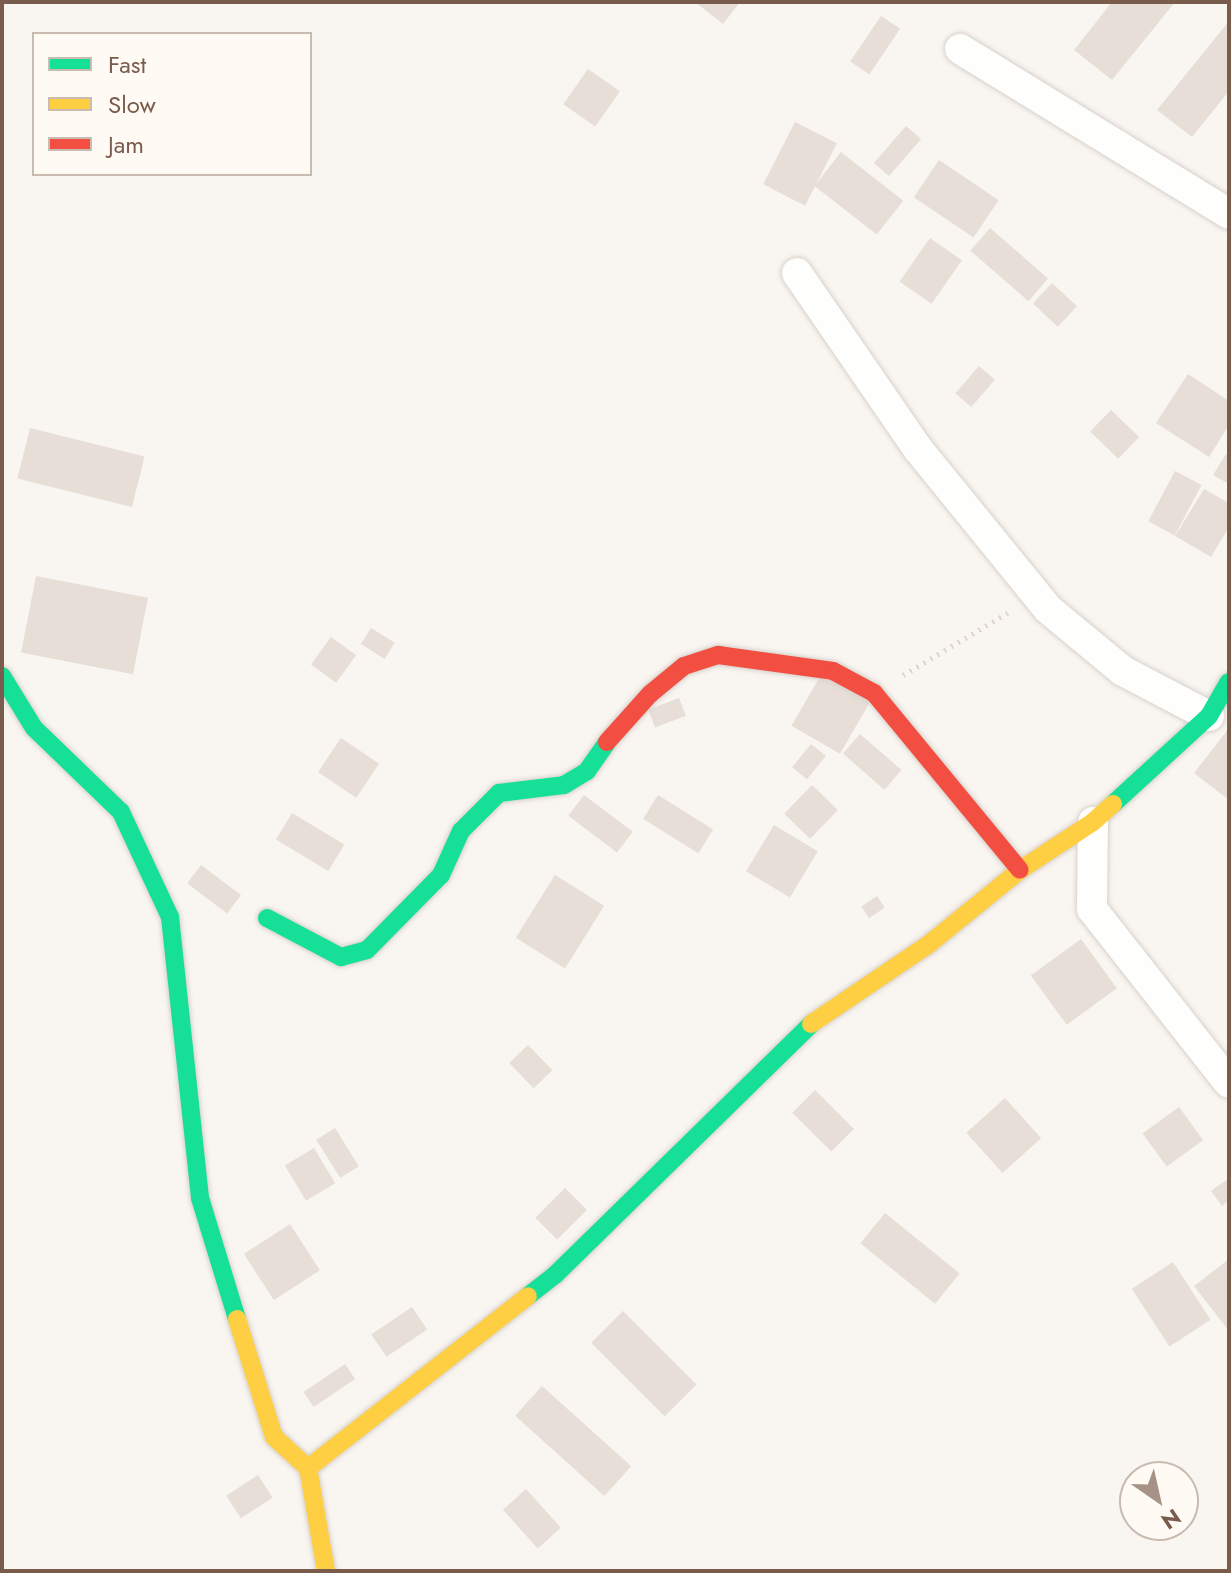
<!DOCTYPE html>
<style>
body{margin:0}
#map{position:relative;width:1231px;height:1573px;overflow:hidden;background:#f9f5f0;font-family:Jost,sans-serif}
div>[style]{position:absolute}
.building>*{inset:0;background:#e6ded7;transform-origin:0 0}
.path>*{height:5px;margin-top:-2.5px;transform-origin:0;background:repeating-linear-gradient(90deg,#dcd5d0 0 2px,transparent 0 8px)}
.roads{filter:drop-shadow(0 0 2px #d7d1cb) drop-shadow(0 0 2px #d7d1cb)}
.street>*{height:30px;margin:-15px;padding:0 15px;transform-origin:15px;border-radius:15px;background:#fefefd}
.fast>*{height:18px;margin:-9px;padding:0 9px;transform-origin:9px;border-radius:9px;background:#16e098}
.slow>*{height:18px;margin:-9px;padding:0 9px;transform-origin:9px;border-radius:9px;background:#ffcf43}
.jam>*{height:18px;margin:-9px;padding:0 9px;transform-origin:9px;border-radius:9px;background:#f24e42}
span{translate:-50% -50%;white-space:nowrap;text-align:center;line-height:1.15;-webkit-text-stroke:6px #fffaf3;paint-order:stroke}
.frame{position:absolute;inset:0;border:4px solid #7a5c4d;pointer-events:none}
.legend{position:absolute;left:32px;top:32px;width:280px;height:144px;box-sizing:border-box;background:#fffaf3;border:2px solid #cabbb1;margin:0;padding:10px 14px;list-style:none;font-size:24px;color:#7a5c4d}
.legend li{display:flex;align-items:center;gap:16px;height:40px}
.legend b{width:40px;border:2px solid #cabbb1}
.north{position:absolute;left:1119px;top:1461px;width:80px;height:80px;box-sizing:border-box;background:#fffaf3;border:2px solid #cabbb1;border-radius:50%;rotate:146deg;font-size:22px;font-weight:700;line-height:32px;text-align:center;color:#7a5c4d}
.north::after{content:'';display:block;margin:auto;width:28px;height:36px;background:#a69286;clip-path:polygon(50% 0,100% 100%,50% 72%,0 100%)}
</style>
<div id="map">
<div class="building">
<div style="clip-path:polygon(695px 2px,740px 2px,723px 24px)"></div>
<div style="clip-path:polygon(1112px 2px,1175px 2px,1112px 80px,1074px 50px)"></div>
<div style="left:881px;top:16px;width:23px;height:55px;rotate:34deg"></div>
<div style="clip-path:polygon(1229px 21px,1229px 91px,1192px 137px,1157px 110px)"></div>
<div style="left:588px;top:69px;width:39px;height:43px;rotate:35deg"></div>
<div style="left:795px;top:122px;width:47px;height:70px;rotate:27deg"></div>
<div style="left:906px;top:126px;width:20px;height:49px;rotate:41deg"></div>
<div style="left:841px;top:152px;width:79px;height:43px;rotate:38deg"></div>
<div style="left:939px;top:160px;width:72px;height:45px;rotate:34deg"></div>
<div style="left:990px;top:228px;width:77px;height:30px;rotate:41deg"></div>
<div style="left:930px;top:238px;width:39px;height:53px;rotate:35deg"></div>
<div style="left:1052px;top:283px;width:34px;height:28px;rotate:43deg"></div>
<div style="left:979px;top:366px;width:21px;height:36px;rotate:41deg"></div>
<div style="clip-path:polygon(1188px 374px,1229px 401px,1229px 425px,1209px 457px,1156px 423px)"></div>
<div style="left:1111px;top:410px;width:39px;height:30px;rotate:44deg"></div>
<div style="left:30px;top:428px;width:118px;height:52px;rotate:14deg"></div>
<div style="clip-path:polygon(1226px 454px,1229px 456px,1229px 484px,1213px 475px)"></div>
<div style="left:1175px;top:471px;width:30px;height:57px;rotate:28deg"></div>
<div style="clip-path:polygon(1204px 489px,1229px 503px,1229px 527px,1211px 557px,1175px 536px)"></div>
<div style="left:36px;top:576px;width:114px;height:78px;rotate:11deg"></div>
<div style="left:371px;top:628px;width:28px;height:19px;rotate:32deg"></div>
<div style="left:331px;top:637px;width:31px;height:34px;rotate:36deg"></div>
<div style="left:822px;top:673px;width:56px;height:61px;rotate:30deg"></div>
<div style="left:679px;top:698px;width:19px;height:33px;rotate:69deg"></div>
<div style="clip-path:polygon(1229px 728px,1229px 800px,1194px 773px)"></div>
<div style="left:860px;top:734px;width:55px;height:26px;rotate:41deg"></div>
<div style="left:341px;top:738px;width:46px;height:41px;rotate:34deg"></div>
<div style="left:811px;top:744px;width:19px;height:30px;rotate:39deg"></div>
<div style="left:812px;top:785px;width:36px;height:40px;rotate:44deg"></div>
<div style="left:584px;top:795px;width:61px;height:26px;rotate:37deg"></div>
<div style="left:658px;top:795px;width:65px;height:28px;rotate:32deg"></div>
<div style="left:292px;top:813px;width:61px;height:31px;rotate:31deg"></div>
<div style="left:774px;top:825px;width:51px;height:54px;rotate:31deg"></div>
<div style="left:201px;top:865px;width:50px;height:23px;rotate:37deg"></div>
<div style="left:555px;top:875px;width:58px;height:74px;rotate:32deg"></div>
<div style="left:877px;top:896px;width:14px;height:19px;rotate:56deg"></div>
<div style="left:1081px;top:939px;width:61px;height:62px;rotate:54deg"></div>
<div style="left:528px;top:1045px;width:35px;height:26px;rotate:46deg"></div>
<div style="left:815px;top:1090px;width:55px;height:32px;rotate:45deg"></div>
<div style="left:1005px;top:1098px;width:54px;height:52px;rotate:48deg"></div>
<div style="left:1179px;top:1107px;width:41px;height:45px;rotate:54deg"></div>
<div style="left:335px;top:1128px;width:45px;height:22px;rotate:58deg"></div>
<div style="left:314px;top:1148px;width:41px;height:34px;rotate:59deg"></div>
<div style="clip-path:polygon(1229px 1178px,1229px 1200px,1222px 1206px,1211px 1191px)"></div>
<div style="left:565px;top:1188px;width:31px;height:42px;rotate:45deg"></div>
<div style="left:885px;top:1213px;width:96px;height:39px;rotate:39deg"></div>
<div style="left:290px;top:1224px;width:55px;height:55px;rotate:57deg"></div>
<div style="clip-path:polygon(1229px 1259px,1229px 1331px,1194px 1286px)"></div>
<div style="left:1173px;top:1262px;width:69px;height:49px;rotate:57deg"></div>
<div style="left:412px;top:1307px;width:27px;height:49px;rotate:56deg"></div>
<div style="left:623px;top:1311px;width:104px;height:45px;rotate:45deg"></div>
<div style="left:345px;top:1364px;width:18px;height:50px;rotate:56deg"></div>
<div style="left:542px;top:1386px;width:120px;height:40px;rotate:42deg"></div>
<div style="left:258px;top:1475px;width:27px;height:38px;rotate:57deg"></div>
<div style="left:526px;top:1489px;width:52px;height:31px;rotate:48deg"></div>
</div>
<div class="path">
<div style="left:903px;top:675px;width:126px;rotate:-30.7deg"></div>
</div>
<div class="roads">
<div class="street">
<div style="left:960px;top:49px;width:316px;rotate:31.5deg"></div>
<div style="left:797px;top:273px;width:214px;rotate:55.5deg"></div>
<div style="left:918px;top:449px;width:206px;rotate:50.9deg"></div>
<div style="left:1048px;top:609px;width:97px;rotate:39.6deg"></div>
<div style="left:1123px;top:671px;width:97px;rotate:27.6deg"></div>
<div style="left:1093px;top:822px;width:87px;rotate:90.7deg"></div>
<div style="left:1092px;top:909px;width:221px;rotate:51.8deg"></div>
</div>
<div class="fast">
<div style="left:2px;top:676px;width:61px;rotate:58.4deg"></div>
<div style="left:34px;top:728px;width:121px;rotate:44deg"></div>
<div style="left:121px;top:812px;width:116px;rotate:65deg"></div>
<div style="left:170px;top:917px;width:283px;rotate:83.9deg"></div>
<div style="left:200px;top:1198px;width:127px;rotate:73deg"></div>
<div style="left:1113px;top:804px;width:130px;rotate:-42.5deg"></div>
<div style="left:1209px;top:716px;width:39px;rotate:-60deg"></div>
<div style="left:267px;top:918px;width:84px;rotate:27.8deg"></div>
<div style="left:341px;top:957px;width:27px;rotate:-15deg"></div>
<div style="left:367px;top:950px;width:105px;rotate:-45.4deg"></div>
<div style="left:441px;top:875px;width:48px;rotate:-65.6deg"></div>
<div style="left:461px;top:831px;width:54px;rotate:-45deg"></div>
<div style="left:499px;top:793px;width:65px;rotate:-7deg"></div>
<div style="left:564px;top:785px;width:27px;rotate:-31deg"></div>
<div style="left:587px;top:771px;width:35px;rotate:-55deg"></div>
<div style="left:528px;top:1296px;width:34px;rotate:-38deg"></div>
<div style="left:555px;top:1275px;width:359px;rotate:-44.4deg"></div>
</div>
<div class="slow">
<div style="left:811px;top:1024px;width:143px;rotate:-34.1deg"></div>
<div style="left:929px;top:944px;width:117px;rotate:-39.1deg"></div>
<div style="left:1020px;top:870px;width:87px;rotate:-33.3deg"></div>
<div style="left:1093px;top:822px;width:27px;rotate:-42deg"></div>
<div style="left:237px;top:1319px;width:124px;rotate:72.6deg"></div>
<div style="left:274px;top:1437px;width:46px;rotate:42.4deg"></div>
<div style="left:326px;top:1571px;width:105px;rotate:-99.9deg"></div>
<div style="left:308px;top:1468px;width:279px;rotate:-38deg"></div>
</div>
<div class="jam">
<div style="left:607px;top:742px;width:64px;rotate:-48.1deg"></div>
<div style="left:650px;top:694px;width:44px;rotate:-39.5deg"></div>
<div style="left:684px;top:666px;width:36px;rotate:-18deg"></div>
<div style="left:718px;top:655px;width:116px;rotate:7.9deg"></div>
<div style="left:833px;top:671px;width:47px;rotate:28.2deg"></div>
<div style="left:874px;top:693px;width:229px;rotate:50.5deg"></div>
</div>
</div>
<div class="frame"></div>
<ul class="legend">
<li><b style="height:10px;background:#16e098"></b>Fast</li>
<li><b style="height:10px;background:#ffcf43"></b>Slow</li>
<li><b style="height:10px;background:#f24e42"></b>Jam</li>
</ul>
<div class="north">N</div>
</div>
